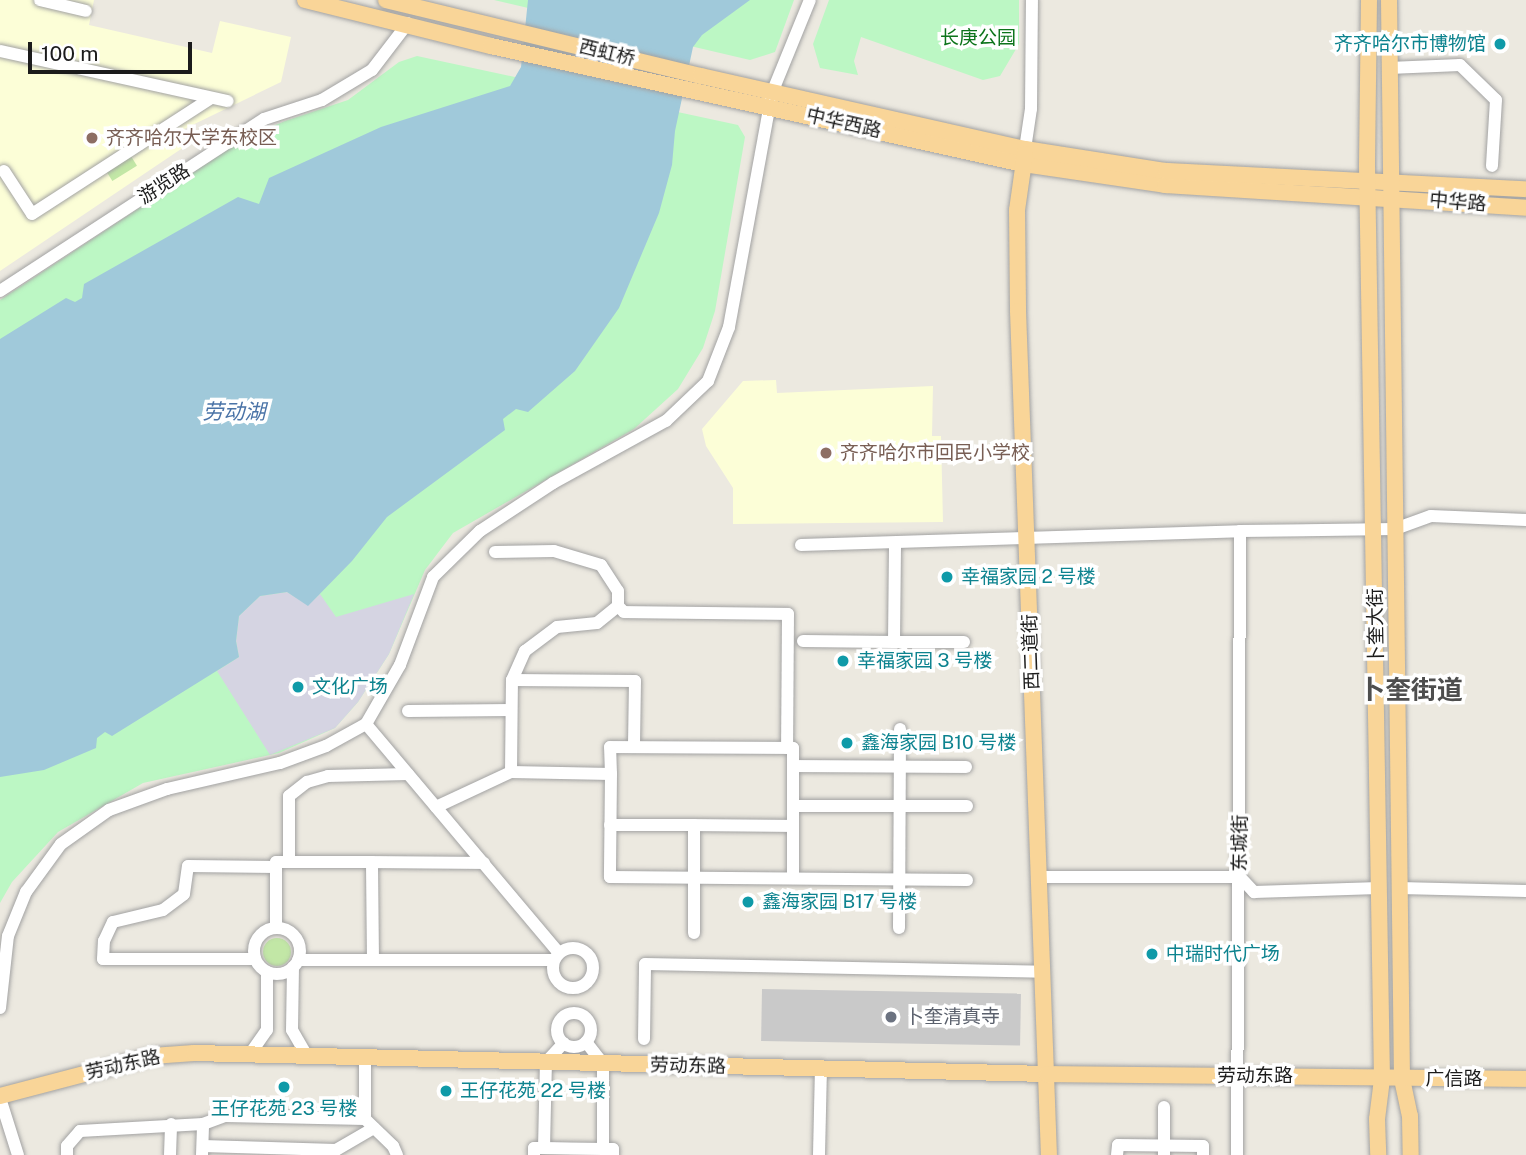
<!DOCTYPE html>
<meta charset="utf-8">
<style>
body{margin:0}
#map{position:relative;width:1526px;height:1155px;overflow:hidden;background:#ece9e0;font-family:"Public Sans","Noto Sans SC",sans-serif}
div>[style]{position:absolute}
.education>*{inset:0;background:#fcfed7}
.religious>*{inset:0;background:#c9c9c9;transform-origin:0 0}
.grass>*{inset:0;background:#c2e7a6;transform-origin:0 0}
.round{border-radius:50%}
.park>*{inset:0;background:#bcf7c4}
.plaza>*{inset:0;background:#d5d4e2}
.water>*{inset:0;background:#a0c9da}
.roads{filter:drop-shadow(0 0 2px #a2a2a2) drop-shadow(0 0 2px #a2a2a2)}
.minor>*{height:12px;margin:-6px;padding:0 6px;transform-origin:6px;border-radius:6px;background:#fff}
.minor>.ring{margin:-6px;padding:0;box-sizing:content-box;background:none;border:12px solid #fff;border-radius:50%}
.major>*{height:16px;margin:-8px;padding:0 8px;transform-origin:8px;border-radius:8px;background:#f9d598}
.dots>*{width:19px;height:19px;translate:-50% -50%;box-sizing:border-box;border:4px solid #fff;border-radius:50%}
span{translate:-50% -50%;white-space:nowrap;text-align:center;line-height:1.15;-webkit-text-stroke:7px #fff;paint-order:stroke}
.park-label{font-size:19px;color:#0d741b}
.culture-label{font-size:19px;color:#0d838f}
.right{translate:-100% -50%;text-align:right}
.left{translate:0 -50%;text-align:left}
.street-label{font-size:19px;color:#1b1b1b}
.education-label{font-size:19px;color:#785e54}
.worship-label{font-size:19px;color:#5b616d}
.water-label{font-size:21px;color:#4a73a7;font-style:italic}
.district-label{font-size:26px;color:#4e4e4e;font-weight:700}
.scale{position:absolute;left:28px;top:42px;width:164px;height:32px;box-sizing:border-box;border:4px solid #1b1b1b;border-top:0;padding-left:9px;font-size:21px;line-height:24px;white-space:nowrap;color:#1b1b1b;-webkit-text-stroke:5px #fff;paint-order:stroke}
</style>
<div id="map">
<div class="education">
<div style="clip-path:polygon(0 0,94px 0,89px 25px,212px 53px,220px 21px,291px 37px,281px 82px,180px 131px,187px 145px,0 271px)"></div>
<div style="clip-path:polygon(776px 380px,777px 393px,933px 386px,932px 436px,941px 436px,943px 522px,733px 524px,733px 488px,706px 446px,702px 429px,743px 381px)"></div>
</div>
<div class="religious">
<div style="left:762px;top:989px;width:259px;height:52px;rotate:1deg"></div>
</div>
<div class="grass">
<div style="left:129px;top:153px;width:15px;height:29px;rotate:58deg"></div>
<div class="round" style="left:263px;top:938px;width:28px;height:28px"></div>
</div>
<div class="park">
<div style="clip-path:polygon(494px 0,794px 0,775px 52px,750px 60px)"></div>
<div style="clip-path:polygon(829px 0,1019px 0,1019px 44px,1000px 76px,983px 80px,861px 37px,854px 61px,858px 75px,820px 68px,813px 44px)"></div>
<div style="clip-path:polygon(417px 56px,738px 125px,745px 137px,715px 311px,703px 348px,678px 389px,634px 429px,453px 533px,425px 570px,389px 654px,358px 702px,335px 728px,279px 753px,143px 783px,58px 832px,12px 882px,0 903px,0 300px,247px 137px,285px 121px,348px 100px,399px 62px)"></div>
</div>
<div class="plaza">
<div style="clip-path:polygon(287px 592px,308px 605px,320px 594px,336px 617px,414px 594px,389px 654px,358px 702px,335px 728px,270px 755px,217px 671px,239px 657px,236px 641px,239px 616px,260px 596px)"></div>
</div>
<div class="water">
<div style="clip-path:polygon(528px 0,750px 0,702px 35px,693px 47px,675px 131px,672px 165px,659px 213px,619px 308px,575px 371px,528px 412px,516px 409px,503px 419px,505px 430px,387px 517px,352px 561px,308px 606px,287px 592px,260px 596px,239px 616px,236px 641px,239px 657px,112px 736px,105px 732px,97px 738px,96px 748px,44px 770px,0 777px,0 339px,66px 298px,75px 302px,82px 298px,84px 284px,238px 197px,259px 204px,269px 178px,381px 127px,510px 86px,521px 67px)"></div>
</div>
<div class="roads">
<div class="minor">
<div style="left:40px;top:0;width:47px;rotate:13.4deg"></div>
<div style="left:0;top:51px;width:233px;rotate:12.4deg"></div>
<div style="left:1389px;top:68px;width:71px;rotate:-2.4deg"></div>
<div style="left:1460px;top:65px;width:50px;rotate:44.2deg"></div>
<div style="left:1496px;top:100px;width:66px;rotate:93.5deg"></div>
<div style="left:1025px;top:149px;width:40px;rotate:-81.5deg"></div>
<div style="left:1031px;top:109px;width:109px;rotate:-89.5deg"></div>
<div style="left:4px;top:171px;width:51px;rotate:56.9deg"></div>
<div style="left:32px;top:214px;width:213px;rotate:-32.9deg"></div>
<div style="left:0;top:291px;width:315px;rotate:-33.1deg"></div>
<div style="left:264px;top:119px;width:61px;rotate:-18.1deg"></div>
<div style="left:322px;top:100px;width:58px;rotate:-31deg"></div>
<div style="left:372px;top:70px;width:59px;rotate:-52.5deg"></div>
<div style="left:801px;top:545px;width:439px;rotate:-1.8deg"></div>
<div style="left:1240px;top:531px;width:155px;rotate:-0.7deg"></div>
<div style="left:1395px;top:529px;width:38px;rotate:-20deg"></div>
<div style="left:1431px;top:516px;width:95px;rotate:2.4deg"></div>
<div style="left:495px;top:552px;width:59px;rotate:-1deg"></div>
<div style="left:554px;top:551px;width:49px;rotate:16.6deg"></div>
<div style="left:601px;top:565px;width:31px;rotate:57deg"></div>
<div style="left:618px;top:591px;width:15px;rotate:90deg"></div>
<div style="left:803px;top:641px;width:91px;rotate:0.6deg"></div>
<div style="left:894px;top:642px;width:99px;rotate:-89.4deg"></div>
<div style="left:894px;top:642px;width:70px"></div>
<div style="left:512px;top:680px;width:32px;rotate:-66deg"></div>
<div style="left:525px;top:651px;width:40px;rotate:-37deg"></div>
<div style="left:557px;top:627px;width:40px;rotate:-5.7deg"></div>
<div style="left:597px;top:623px;width:27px;rotate:-39deg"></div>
<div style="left:618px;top:606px;width:8px;rotate:45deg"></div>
<div style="left:624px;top:612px;width:164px;rotate:0.7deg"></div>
<div style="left:788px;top:614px;width:134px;rotate:90.4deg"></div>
<div style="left:408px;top:711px;width:103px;rotate:-0.6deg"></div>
<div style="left:366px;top:724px;width:299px;rotate:49.9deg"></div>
<div style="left:793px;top:766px;width:173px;rotate:0.3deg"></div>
<div style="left:511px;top:772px;width:92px;rotate:-89.4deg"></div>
<div style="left:512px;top:680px;width:123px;rotate:0.5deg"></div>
<div style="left:635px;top:681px;width:66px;rotate:90.9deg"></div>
<div style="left:611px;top:774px;width:27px;rotate:-92deg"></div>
<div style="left:610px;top:747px;width:183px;rotate:0.3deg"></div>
<div style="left:793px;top:748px;width:130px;rotate:90deg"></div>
<div style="left:793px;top:806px;width:174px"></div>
<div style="left:436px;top:807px;width:83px;rotate:-25deg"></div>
<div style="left:511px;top:772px;width:100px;rotate:1.1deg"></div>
<div style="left:611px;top:774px;width:103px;rotate:90.6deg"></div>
<div style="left:610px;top:877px;width:357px;rotate:0.5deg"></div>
<div style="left:610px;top:825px;width:84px"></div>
<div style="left:694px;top:825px;width:108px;rotate:90deg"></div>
<div style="left:694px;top:825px;width:99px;rotate:0.6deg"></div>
<div style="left:289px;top:862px;width:66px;rotate:-90deg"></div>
<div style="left:289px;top:796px;width:23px;rotate:-38deg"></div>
<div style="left:307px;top:782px;width:22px;rotate:-16deg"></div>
<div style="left:328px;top:776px;width:80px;rotate:-1.4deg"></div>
<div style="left:1040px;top:877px;width:200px"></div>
<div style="left:1240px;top:877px;width:21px;rotate:47deg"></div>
<div style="left:1254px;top:892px;width:125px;rotate:-1.8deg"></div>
<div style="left:1399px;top:888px;width:127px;rotate:1.4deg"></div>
<div style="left:276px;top:928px;width:66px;rotate:-90deg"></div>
<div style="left:276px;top:862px;width:96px"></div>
<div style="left:899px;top:928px;width:199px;rotate:-89.7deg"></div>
<div class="ring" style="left:254px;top:928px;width:34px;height:34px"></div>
<div class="ring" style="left:553px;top:948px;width:28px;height:28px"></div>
<div style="left:255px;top:959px;width:152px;rotate:180deg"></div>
<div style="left:103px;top:959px;width:18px;rotate:-87deg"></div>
<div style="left:104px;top:941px;width:21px;rotate:-65deg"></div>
<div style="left:113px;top:922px;width:51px;rotate:-13.5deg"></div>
<div style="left:163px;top:910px;width:26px;rotate:-37deg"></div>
<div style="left:184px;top:894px;width:28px;rotate:-82deg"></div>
<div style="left:188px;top:866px;width:88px;rotate:0.7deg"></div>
<div style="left:298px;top:960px;width:256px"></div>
<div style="left:373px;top:960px;width:98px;rotate:-90.6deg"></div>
<div style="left:372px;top:862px;width:112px;rotate:0.5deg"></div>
<div style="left:293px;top:967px;width:63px;rotate:90.9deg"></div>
<div style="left:292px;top:1030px;width:30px;rotate:60deg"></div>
<div style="left:0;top:1008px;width:72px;rotate:-83.7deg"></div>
<div style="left:8px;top:936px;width:48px;rotate:-67.8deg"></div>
<div style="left:26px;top:892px;width:59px;rotate:-53.9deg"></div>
<div style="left:61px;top:844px;width:59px;rotate:-35.3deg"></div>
<div style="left:109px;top:810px;width:62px;rotate:-19.9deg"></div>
<div style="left:167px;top:789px;width:116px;rotate:-13deg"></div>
<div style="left:280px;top:763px;width:49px;rotate:-20.3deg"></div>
<div style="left:326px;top:746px;width:46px;rotate:-28.8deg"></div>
<div style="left:366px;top:724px;width:68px;rotate:-60deg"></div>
<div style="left:400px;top:665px;width:94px;rotate:-69.4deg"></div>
<div style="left:433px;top:577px;width:66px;rotate:-44.4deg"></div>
<div style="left:480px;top:531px;width:87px;rotate:-33.3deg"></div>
<div style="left:553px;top:483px;width:129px;rotate:-28.8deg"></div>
<div style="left:666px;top:421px;width:58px;rotate:-43.6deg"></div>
<div style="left:708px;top:381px;width:58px;rotate:-68.7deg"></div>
<div style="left:729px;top:327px;width:238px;rotate:-79.6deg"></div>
<div style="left:772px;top:93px;width:100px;rotate:-67.8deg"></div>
<div class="ring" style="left:557px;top:1013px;width:22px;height:22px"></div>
<div style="left:644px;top:1039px;width:75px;rotate:-89.2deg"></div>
<div style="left:645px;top:964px;width:399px;rotate:1.1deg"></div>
<div style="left:586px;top:1042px;width:28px;rotate:52deg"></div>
<div style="left:603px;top:1064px;width:85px;rotate:90deg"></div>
<div style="left:603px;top:1149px;width:10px"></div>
<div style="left:613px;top:1149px;width:6px;rotate:90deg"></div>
<div style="left:250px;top:1054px;width:29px;rotate:-55deg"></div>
<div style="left:267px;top:1030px;width:58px;rotate:-90deg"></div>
<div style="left:365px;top:1058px;width:61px;rotate:90deg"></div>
<div style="left:365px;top:1119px;width:39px;rotate:44deg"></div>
<div style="left:393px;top:1146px;width:10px;rotate:66deg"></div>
<div style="left:0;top:1098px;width:60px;rotate:72.5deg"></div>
<div style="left:203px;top:1146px;width:133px;rotate:1.7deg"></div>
<div style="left:336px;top:1150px;width:44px;rotate:-30.1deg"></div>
<div style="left:544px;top:1148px;width:59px;rotate:1deg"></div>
<div style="left:67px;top:1155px;width:9px;rotate:-90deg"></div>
<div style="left:67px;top:1146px;width:20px;rotate:-49deg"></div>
<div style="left:80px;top:1131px;width:123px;rotate:-3.3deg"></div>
<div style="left:170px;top:1155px;width:31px;rotate:-88deg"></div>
<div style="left:202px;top:1155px;width:31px;rotate:-88deg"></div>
<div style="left:203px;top:1124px;width:23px;rotate:-20deg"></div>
<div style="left:225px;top:1116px;width:140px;rotate:1.2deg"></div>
<div style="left:534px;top:1155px;width:7px;rotate:-90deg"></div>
<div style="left:534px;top:1148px;width:10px"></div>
<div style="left:544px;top:1148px;width:86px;rotate:-88.7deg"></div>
<div style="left:546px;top:1062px;width:26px;rotate:-47deg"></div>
<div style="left:819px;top:1155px;width:86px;rotate:-88.7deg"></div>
<div style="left:1117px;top:1155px;width:10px;rotate:-84deg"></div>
<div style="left:1118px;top:1145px;width:85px;rotate:0.7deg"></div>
<div style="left:1203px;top:1146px;width:9px;rotate:90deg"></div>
<div style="left:1164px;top:1155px;width:48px;rotate:-90deg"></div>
<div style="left:1237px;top:1155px;width:624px;rotate:-89.72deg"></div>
</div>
<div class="major">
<div style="left:305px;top:0;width:192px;rotate:13.9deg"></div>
<div style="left:491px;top:46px;width:545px;rotate:12.51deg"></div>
<div style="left:1023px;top:164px;width:144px;rotate:8.4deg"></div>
<div style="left:1165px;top:185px;width:362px;rotate:3.6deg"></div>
<div style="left:386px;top:0;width:324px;rotate:13.6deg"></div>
<div style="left:701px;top:76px;width:332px;rotate:12.7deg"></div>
<div style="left:1025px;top:149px;width:143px;rotate:8.9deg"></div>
<div style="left:1166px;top:171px;width:360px;rotate:2.9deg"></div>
<div style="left:1369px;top:0;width:166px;rotate:90.7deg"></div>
<div style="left:1367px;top:166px;width:913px;rotate:89.06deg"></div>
<div style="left:1382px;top:1079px;width:40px;rotate:97.1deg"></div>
<div style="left:1377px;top:1119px;width:36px;rotate:88deg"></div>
<div style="left:1389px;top:0;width:1079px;rotate:89.31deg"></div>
<div style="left:1402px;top:1079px;width:38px;rotate:78deg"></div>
<div style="left:1410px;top:1116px;width:39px;rotate:89deg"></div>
<div style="left:1025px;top:154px;width:57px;rotate:98.1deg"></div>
<div style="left:1017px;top:210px;width:101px;rotate:89.4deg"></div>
<div style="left:1018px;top:311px;width:845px;rotate:87.9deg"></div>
<div style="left:0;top:1096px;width:157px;rotate:-14.7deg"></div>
<div style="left:152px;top:1056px;width:42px;rotate:-4.1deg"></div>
<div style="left:194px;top:1053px;width:854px;rotate:1.41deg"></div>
<div style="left:1048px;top:1074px;width:478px;rotate:0.6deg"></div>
</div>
</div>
<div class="dots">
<div style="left:1500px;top:44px;background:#0f9aa8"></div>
<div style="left:92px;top:138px;background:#8d6e63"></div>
<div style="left:826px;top:453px;background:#8d6e63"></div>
<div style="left:947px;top:577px;background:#0f9aa8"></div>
<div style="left:843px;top:661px;background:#0f9aa8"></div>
<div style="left:298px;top:687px;background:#0f9aa8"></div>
<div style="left:847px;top:743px;background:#0f9aa8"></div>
<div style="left:748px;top:902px;background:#0f9aa8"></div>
<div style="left:1152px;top:954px;background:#0f9aa8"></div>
<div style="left:891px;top:1017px;background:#6b7280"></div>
<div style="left:284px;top:1087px;background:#0f9aa8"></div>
<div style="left:446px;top:1091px;background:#0f9aa8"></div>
</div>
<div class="park-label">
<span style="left:978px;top:38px">长庚公园</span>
</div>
<div class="culture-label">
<span class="right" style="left:1486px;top:44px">齐齐哈尔市博物馆</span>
<span class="left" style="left:961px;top:577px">幸福家园 2 号楼</span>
<span class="left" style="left:857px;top:661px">幸福家园 3 号楼</span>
<span class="left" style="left:312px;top:687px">文化广场</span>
<span class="left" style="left:861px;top:743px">鑫海家园 B10 号楼</span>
<span class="left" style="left:762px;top:902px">鑫海家园 B17 号楼</span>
<span class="left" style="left:1166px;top:954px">中瑞时代广场</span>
<span class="left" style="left:460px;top:1091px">王仔花苑 22 号楼</span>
<span style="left:284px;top:1109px">王仔花苑 23 号楼</span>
</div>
<div class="street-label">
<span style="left:607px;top:53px;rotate:14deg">西虹桥</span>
<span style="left:844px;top:123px;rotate:13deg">中华西路</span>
<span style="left:164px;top:184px;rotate:-33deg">游览路</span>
<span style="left:1458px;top:202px;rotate:5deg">中华路</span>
<span style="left:1376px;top:626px;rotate:-91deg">卜奎大街</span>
<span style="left:1031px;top:652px;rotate:-92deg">西二道街</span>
<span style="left:1240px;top:843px;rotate:-90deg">东城街</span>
<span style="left:123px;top:1065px;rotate:-13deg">劳动东路</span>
<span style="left:688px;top:1066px;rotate:1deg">劳动东路</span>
<span style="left:1255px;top:1076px">劳动东路</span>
<span style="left:1454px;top:1079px">广信路</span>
</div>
<div class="education-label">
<span class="left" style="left:106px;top:138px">齐齐哈尔大学东校区</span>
<span class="left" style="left:840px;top:453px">齐齐哈尔市回民小学校</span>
</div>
<div class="worship-label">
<span class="left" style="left:905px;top:1017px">卜奎清真寺</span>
</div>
<div class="water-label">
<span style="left:234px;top:412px">劳动湖</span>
</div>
<div class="district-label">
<span style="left:1411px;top:690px">卜奎街道</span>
</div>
<div class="scale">100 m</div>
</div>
